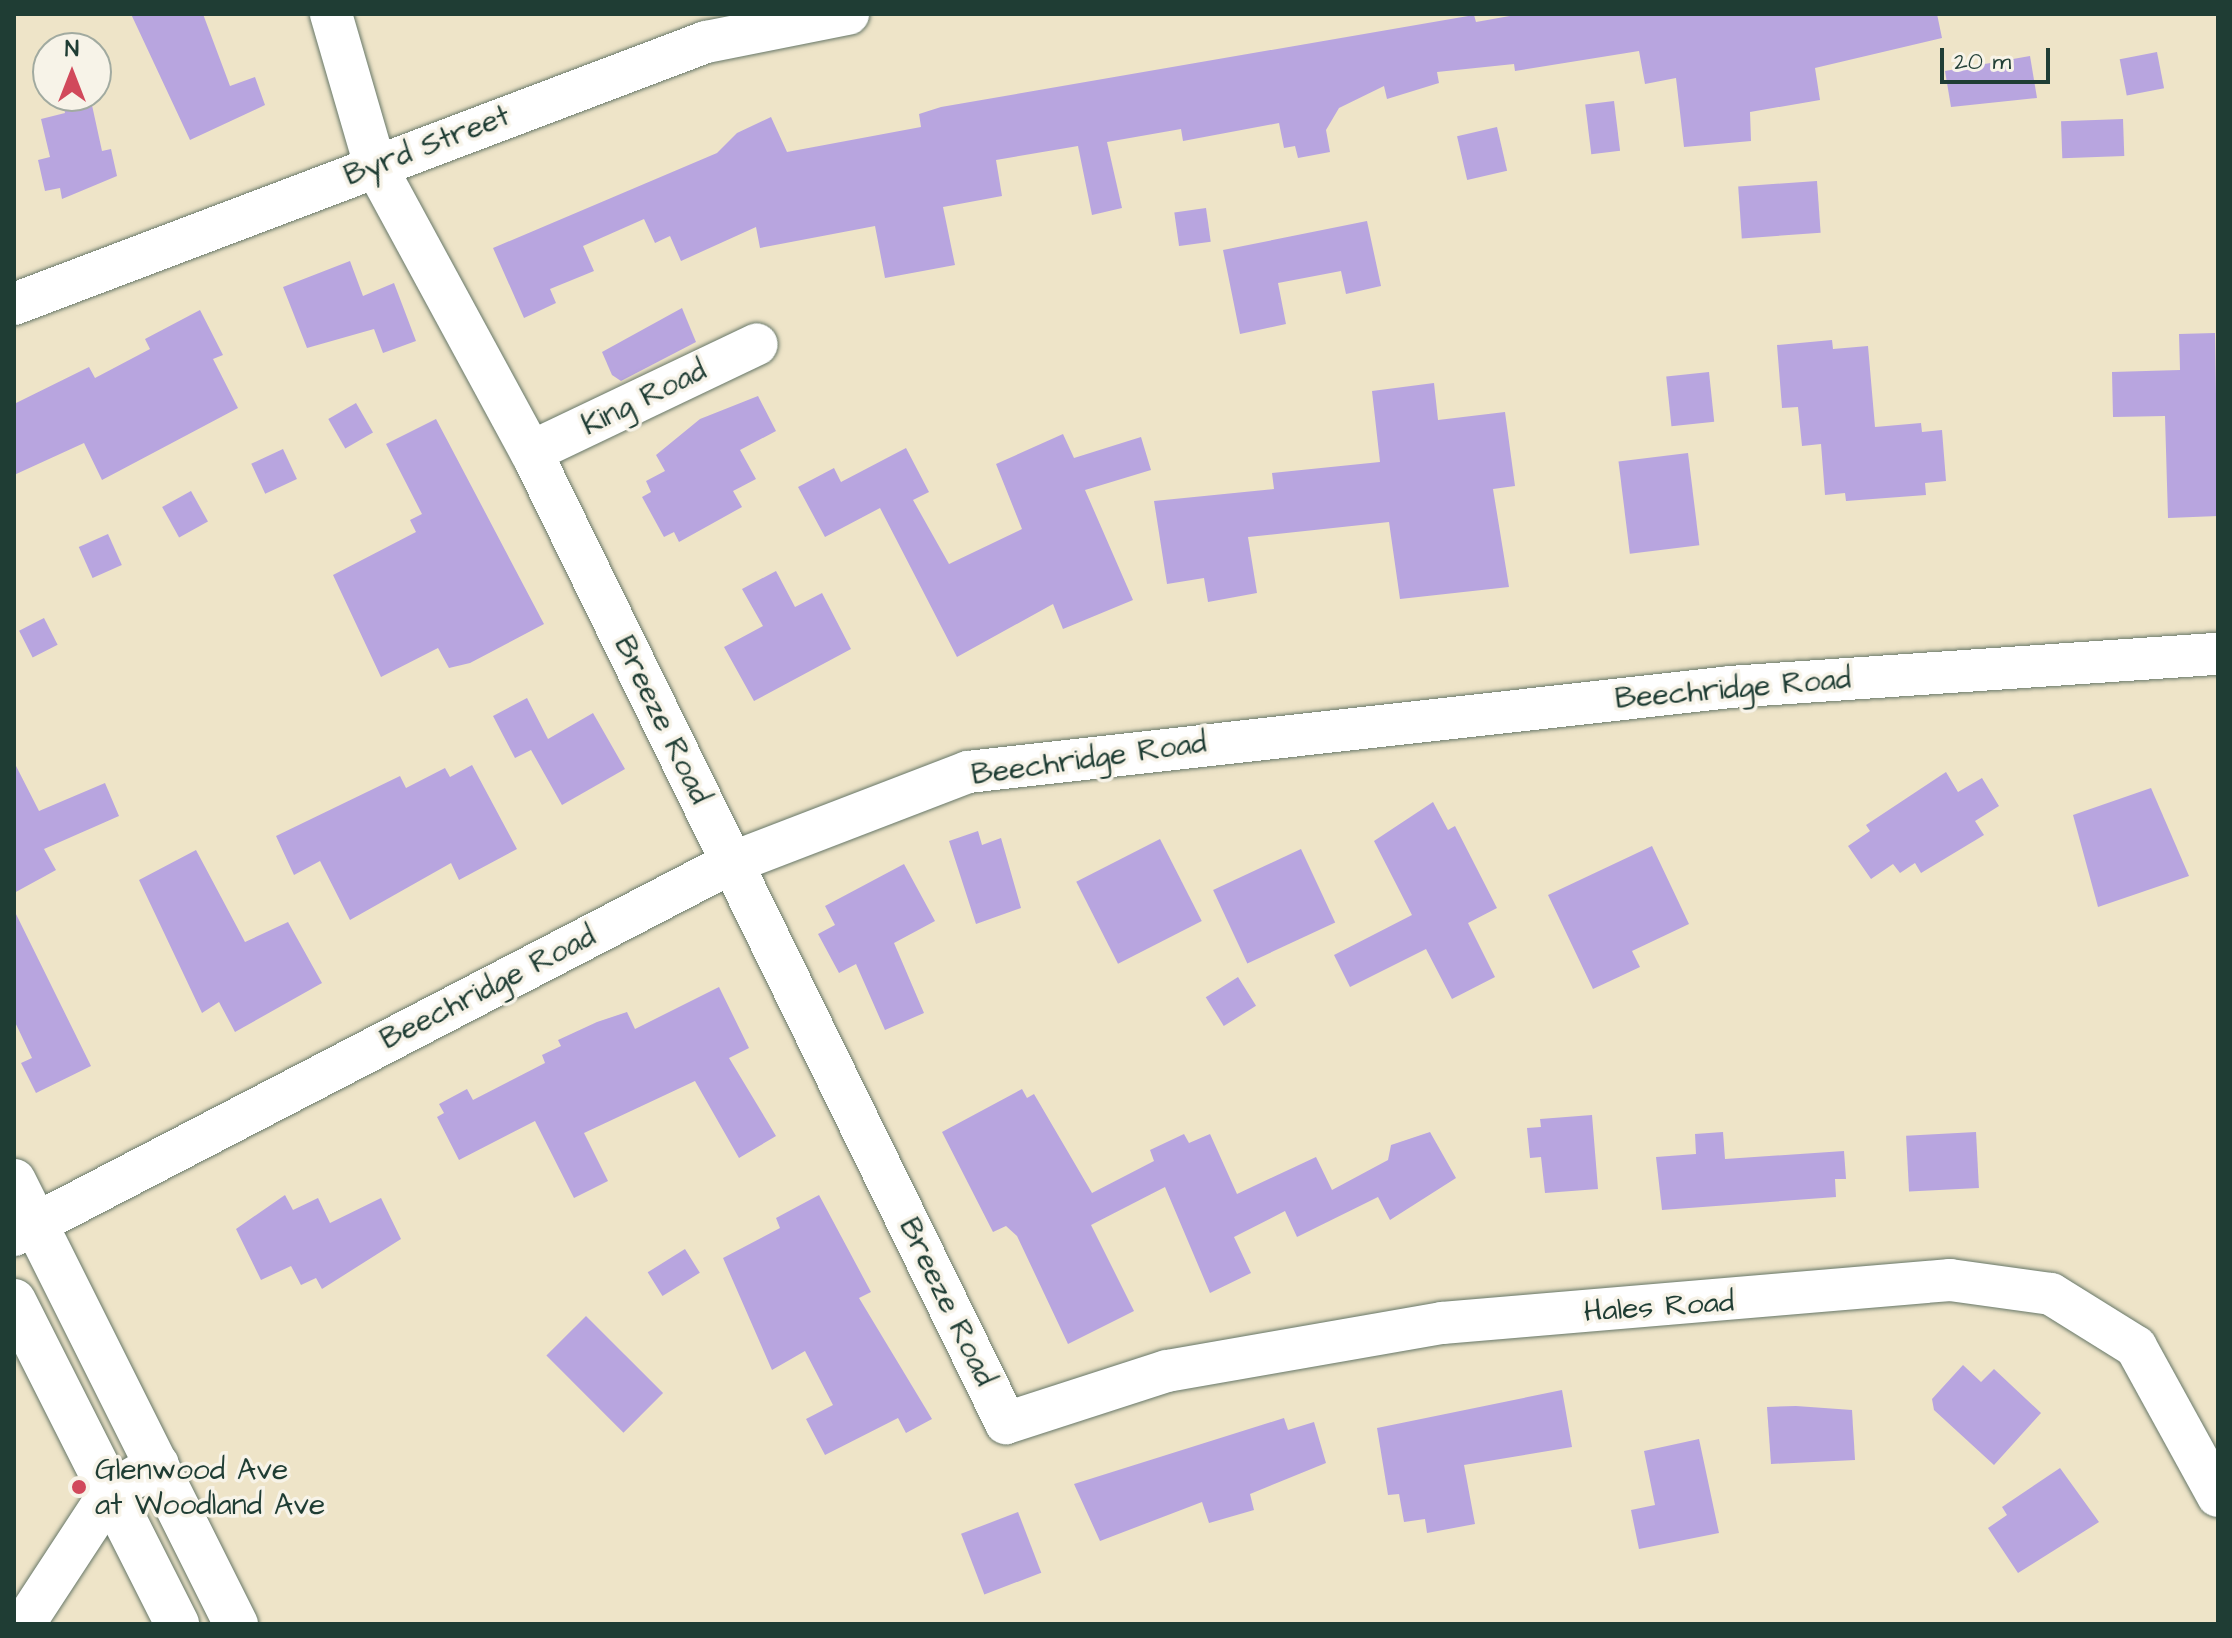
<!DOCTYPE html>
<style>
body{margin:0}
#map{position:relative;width:2232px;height:1638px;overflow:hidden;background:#eee4c8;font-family:"Architects Daughter",sans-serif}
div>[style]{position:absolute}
.building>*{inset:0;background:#b8a5df;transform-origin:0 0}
.roads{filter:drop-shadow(0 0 2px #677768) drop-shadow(0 0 2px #677768)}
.minor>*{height:42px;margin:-21px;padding:0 21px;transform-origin:21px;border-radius:21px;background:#fff}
.major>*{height:44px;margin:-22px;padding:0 22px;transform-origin:22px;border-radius:22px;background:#fff}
.dots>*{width:22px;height:22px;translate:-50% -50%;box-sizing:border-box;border:4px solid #f7f3e8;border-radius:50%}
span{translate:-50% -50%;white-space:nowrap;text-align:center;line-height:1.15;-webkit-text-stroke:7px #f7f3e8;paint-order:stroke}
.street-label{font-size:30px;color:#1f3d34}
.poi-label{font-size:30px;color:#1f3d34}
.left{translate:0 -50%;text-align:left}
.frame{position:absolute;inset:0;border:16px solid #1f3d34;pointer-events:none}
.north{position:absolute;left:32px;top:32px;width:80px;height:80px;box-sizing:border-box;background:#f7f3e8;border:2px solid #a1aaa0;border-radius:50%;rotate:0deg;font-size:22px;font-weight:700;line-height:32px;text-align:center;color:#1f3d34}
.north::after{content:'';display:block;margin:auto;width:28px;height:36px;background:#d1495b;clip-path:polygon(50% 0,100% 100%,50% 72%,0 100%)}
.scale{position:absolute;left:1940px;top:48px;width:110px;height:36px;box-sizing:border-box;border:4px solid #1f3d34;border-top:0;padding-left:10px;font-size:24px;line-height:28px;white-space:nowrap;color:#1f3d34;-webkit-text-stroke:6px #f7f3e8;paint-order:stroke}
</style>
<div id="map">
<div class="building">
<div style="clip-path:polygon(131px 14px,203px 14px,230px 86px,255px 77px,265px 105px,190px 140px)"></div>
<div style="clip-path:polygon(1521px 14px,1937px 14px,1942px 38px,1815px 68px,1820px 100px,1750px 112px,1751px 141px,1684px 147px,1676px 78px,1645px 84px,1639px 51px,1515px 71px,1514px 64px,1437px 72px,1439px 83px,1387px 99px,1384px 86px,1339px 108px,1326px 130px,1330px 152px,1298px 158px,1295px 146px,1284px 148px,1279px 123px,1183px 141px,1181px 129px,1107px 142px,1122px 208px,1092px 215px,1078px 146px,996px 160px,1002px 196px,943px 207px,955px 265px,885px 278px,875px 226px,760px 248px,756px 227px,681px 261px,670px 236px,655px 243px,644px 219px,583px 246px,594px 271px,550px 289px,556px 303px,524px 318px,493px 248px,717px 153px,737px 133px,771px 117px,787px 152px,921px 127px,919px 114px,941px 107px,1474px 15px,1476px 22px)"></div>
<div style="left:2157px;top:52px;width:37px;height:38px;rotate:79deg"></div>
<div style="clip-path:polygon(2030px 56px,2037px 98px,1951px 107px,1945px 71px)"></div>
<div style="clip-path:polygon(62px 96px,90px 96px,102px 151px,111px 149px,117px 176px,62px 199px,60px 188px,45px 191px,38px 160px,50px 157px,41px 119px,65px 113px)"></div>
<div style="left:1614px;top:101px;width:50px;height:29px;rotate:83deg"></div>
<div style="left:2123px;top:119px;width:37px;height:62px;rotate:88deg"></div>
<div style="left:1497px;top:127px;width:45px;height:41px;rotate:77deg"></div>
<div style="left:1817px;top:181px;width:52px;height:79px;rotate:86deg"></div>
<div style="left:1206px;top:208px;width:34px;height:32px;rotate:82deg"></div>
<div style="clip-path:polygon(1367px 221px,1381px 286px,1346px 294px,1341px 271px,1278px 283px,1286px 324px,1240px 334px,1223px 250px)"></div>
<div style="clip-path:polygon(350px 261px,363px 296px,394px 283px,416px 341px,383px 353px,374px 329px,307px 348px,283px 287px)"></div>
<div style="clip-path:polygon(682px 308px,696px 342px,621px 381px,612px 375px,602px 352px)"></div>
<div style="clip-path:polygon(200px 310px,223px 355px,213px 359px,238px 408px,102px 480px,84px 443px,14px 475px,14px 404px,89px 367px,95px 378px,150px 349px,145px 339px)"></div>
<div style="clip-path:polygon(2215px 333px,2218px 516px,2168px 518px,2165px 416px,2113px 417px,2112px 372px,2180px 370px,2179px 334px)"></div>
<div style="clip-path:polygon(1832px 340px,1833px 349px,1868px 346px,1875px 427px,1921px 423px,1922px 432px,1942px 430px,1946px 481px,1925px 483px,1926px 495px,1846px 501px,1845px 493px,1825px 495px,1821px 444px,1802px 446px,1798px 407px,1782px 408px,1777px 345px)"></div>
<div style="left:1709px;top:372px;width:50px;height:43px;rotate:84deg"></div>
<div style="clip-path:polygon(1434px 383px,1438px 420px,1505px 412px,1515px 486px,1493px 489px,1509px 587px,1400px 599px,1389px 522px,1248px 537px,1257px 593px,1208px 602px,1204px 578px,1167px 584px,1154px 501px,1274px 489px,1272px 473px,1380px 462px,1372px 391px)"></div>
<div style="clip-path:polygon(758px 396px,776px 431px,740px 450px,756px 479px,733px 491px,742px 507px,679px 542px,674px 532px,664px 537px,642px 497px,651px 492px,646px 481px,665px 471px,656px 455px,700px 419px)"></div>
<div style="left:356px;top:403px;width:34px;height:32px;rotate:60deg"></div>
<div style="clip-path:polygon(436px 419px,544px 624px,470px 663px,449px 668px,438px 648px,381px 677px,333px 575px,416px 532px,410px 520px,422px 514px,386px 444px)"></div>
<div style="clip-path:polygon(1063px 434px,1074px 458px,1141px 437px,1151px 470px,1085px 490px,1133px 600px,1063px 629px,1053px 604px,957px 657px,880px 508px,825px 537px,798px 487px,834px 468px,841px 482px,906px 448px,929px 492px,913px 500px,949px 564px,1022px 529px,996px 464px)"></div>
<div style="left:283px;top:449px;width:33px;height:35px;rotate:65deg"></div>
<div style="left:1688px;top:453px;width:93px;height:70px;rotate:83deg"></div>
<div style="left:191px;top:491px;width:35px;height:33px;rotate:61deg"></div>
<div style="left:108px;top:534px;width:34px;height:32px;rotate:66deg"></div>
<div style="clip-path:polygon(776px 571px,795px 607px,822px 593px,851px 649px,754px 701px,724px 647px,763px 626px,742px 589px)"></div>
<div style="left:44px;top:618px;width:30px;height:28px;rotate:63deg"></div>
<div style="clip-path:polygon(527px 698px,548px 739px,593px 713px,625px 769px,562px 805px,531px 750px,515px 758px,493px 716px)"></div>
<div style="clip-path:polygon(14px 762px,39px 811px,105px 783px,119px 816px,44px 849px,56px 870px,14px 893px)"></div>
<div style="clip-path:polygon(472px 765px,517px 849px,459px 880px,451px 863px,350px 920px,320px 861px,294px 875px,276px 836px,400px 776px,406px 788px,445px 768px,450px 777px)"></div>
<div style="clip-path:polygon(1946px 772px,1958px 792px,1982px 778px,1999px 806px,1975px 821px,1984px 835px,1921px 873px,1915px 863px,1900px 873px,1893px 864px,1871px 879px,1848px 846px,1870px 831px,1866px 825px)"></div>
<div style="clip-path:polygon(2151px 788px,2189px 876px,2098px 907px,2073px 815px)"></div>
<div style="clip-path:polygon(1433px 802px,1448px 830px,1455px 826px,1497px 908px,1468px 923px,1495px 977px,1452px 999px,1426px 949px,1350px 987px,1334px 955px,1412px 915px,1374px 841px)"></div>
<div style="clip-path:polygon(978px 831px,982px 845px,1001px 838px,1021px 908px,976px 924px,949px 841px)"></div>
<div style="left:1160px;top:839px;width:92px;height:94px;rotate:63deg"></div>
<div style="clip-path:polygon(1652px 846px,1689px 924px,1632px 951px,1640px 967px,1593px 989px,1548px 895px)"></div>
<div style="left:1301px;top:849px;width:81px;height:97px;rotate:65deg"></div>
<div style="clip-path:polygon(196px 850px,245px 942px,288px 922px,322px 983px,235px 1032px,219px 1002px,202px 1013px,139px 880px)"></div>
<div style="clip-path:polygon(904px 864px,935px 921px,894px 943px,924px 1013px,885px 1030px,856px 964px,839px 973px,818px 934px,835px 925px,825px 906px)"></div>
<div style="clip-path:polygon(14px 910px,91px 1066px,36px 1093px,21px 1063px,32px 1058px,14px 1020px)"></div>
<div style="left:1238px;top:977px;width:34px;height:38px;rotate:58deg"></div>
<div style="clip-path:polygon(719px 987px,749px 1048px,729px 1058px,776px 1136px,739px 1158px,695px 1081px,584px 1133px,608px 1181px,574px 1198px,535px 1121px,459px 1160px,437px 1117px,444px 1113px,439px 1104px,467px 1089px,473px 1100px,545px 1063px,542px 1055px,561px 1046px,558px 1040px,597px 1022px,627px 1012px,635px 1029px)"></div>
<div style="clip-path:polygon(1022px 1089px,1027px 1098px,1034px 1094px,1092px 1193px,1154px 1161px,1150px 1150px,1184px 1134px,1189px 1143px,1210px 1134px,1237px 1194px,1316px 1157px,1332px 1190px,1388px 1160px,1391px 1145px,1430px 1132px,1456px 1178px,1390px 1220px,1378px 1197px,1297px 1237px,1285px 1211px,1234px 1237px,1251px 1273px,1210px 1293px,1165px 1187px,1091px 1225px,1134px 1311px,1068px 1344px,1017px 1236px,1006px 1226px,993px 1232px,942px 1132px)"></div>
<div style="clip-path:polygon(1592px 1115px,1598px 1189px,1545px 1193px,1541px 1157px,1530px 1158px,1527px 1128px,1541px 1127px,1540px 1119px)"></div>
<div style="clip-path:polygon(1723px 1132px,1725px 1159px,1844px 1151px,1846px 1179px,1835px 1179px,1836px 1197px,1662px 1210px,1656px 1157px,1696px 1154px,1695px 1134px)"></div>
<div style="left:1976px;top:1132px;width:56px;height:70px;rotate:87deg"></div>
<div style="clip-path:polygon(285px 1195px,293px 1210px,318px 1198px,330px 1223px,381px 1198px,401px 1239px,322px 1289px,316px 1278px,301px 1285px,291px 1266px,261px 1280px,236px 1229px)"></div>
<div style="clip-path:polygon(819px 1195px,871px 1292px,859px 1298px,932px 1419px,906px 1433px,898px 1418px,825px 1455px,806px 1419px,833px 1405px,805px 1351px,772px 1370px,723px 1258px,780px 1228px,776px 1218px)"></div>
<div style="left:685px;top:1249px;width:28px;height:44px;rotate:58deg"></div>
<div style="left:586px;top:1316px;width:109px;height:56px;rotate:45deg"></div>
<div style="clip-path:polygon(1963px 1365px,1981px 1382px,1994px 1369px,2041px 1413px,1994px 1465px,1934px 1410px,1932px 1399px)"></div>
<div style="clip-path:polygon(1562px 1390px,1572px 1447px,1464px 1465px,1475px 1524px,1427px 1533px,1425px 1519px,1404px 1522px,1399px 1494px,1388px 1495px,1377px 1428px)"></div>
<div style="clip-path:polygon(1796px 1406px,1852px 1410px,1855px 1460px,1771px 1464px,1767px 1407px)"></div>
<div style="clip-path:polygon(1284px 1418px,1288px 1430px,1314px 1422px,1326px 1463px,1250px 1494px,1254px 1510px,1209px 1523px,1202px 1502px,1100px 1541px,1074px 1484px)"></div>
<div style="clip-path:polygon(1699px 1439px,1719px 1533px,1639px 1549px,1631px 1510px,1655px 1505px,1644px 1451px)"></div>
<div style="clip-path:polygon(2060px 1468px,2099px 1522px,2018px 1573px,1988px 1528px,2007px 1515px,2002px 1507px)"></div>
<div style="left:1018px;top:1512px;width:65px;height:61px;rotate:69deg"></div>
</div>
<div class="roads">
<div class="minor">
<div style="left:331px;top:14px;width:157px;rotate:73.8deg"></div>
<div style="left:375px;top:165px;width:338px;rotate:61.5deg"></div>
<div style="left:536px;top:462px;width:1070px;rotate:63.94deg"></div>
<div style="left:1006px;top:1423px;width:169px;rotate:-17.9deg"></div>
<div style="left:1167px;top:1371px;width:279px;rotate:-9.9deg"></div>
<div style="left:1442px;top:1323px;width:510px;rotate:-4.84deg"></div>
<div style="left:1950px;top:1280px;width:102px;rotate:7.9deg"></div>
<div style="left:2051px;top:1294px;width:100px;rotate:31.9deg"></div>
<div style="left:2136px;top:1347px;width:170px;rotate:61.2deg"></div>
<div style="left:14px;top:304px;width:740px;rotate:-20.74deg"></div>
<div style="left:706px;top:42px;width:145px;rotate:-11.2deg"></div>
<div style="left:531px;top:452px;width:250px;rotate:-25.5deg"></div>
<div style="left:14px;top:1235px;width:808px;rotate:-27.42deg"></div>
<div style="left:731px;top:863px;width:254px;rotate:-21deg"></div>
<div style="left:968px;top:772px;width:767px;rotate:-6.36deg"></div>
<div style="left:1730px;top:687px;width:489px;rotate:-3.9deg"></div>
<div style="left:24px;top:1624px;width:159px;rotate:-56.8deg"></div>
<div style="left:111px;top:1491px;width:54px;rotate:-29.9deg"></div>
</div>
<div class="major">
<div style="left:14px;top:1181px;width:496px;rotate:63.4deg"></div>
<div style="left:14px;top:1301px;width:362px;rotate:63.2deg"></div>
</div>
</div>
<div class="dots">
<div style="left:79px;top:1487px;background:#d1495b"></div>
</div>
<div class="street-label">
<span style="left:427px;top:146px;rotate:-21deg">Byrd Street</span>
<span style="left:644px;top:398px;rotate:-26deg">King Road</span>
<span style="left:1733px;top:689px;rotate:-5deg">Beechridge Road</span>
<span style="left:662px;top:720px;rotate:64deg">Breeze Road</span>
<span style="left:1089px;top:759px;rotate:-8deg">Beechridge Road</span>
<span style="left:488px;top:988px;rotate:-27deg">Beechridge Road</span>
<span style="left:947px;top:1302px;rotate:64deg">Breeze Road</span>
<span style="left:1659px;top:1307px;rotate:-4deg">Hales Road</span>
</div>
<div class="poi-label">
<span class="left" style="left:95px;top:1487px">Glenwood Ave<br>at Woodland Ave</span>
</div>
<div class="frame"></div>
<div class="north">N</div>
<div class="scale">20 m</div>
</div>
